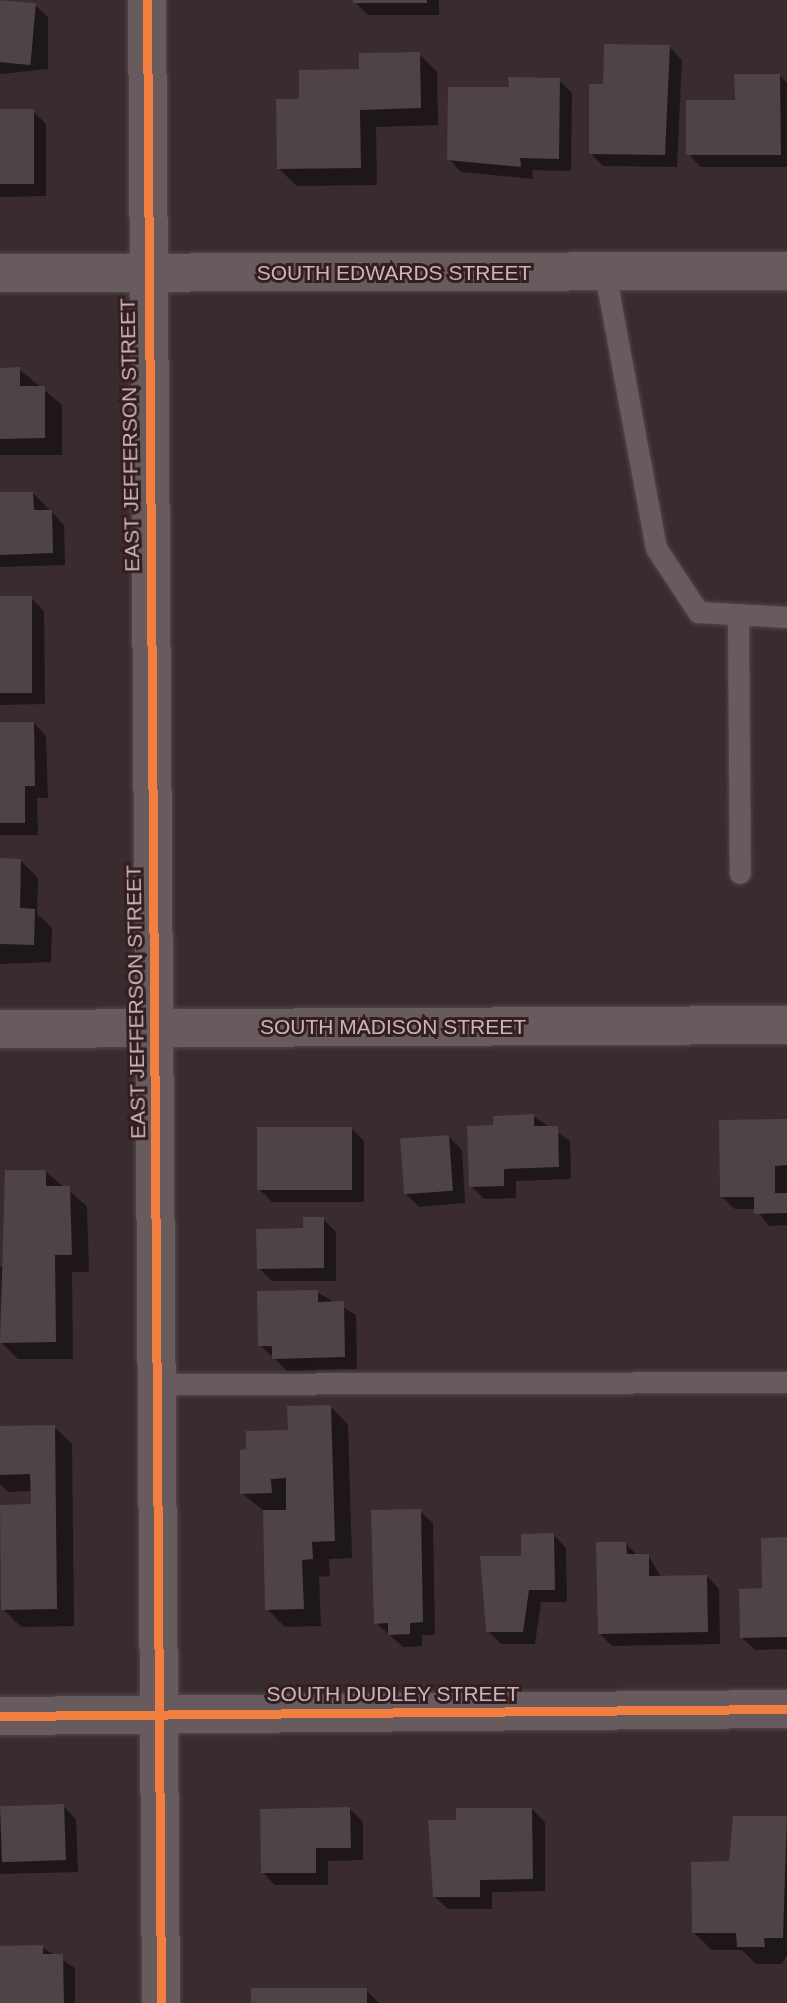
<!DOCTYPE html>
<style>
body{margin:0}
#map{position:relative;width:787px;height:2003px;overflow:hidden;background:#392b2e;font-family:Arial,sans-serif}
div>[style]{position:absolute}
.shadow>*{inset:0;background:#0007}
.building>*{inset:0;background:#4e4345;transform-origin:0 0}
.roads{filter:drop-shadow(0 0 2px #514749) drop-shadow(0 0 2px #514749)}
.lane>*{height:21px;margin:-10.5px;padding:0 10.5px;transform-origin:10.5px;border-radius:10.5px;background:#675b5e}
.street>*{height:38px;margin:-19px;padding:0 19px;transform-origin:19px;border-radius:19px;background:#675b5e}
.cycleway>*{height:9px;margin:-4.5px;padding:0 4.5px;transform-origin:4.5px;border-radius:4.5px;background:#f27e40}
span{translate:-50% -50%;white-space:nowrap;text-align:center;line-height:1.15;-webkit-text-stroke:6px #341e22;paint-order:stroke}
.street-label{font-size:21px;color:#c9b5b9}
</style>
<div id="map">
<div class="shadow">
<div style="clip-path:polygon(0 0,35px 5px,48px 17px,48px 69px,0 74px)"></div>
<div style="clip-path:polygon(353px 0,439px 0,439px 15px,368px 15px)"></div>
<div style="clip-path:polygon(669px 47px,682px 60px,677px 167px,603px 166px,590px 153px,605px 86px)"></div>
<div style="clip-path:polygon(419px 54px,437px 72px,438px 125px,376px 127px,377px 185px,297px 186px,279px 169px,301px 101px,361px 71px)"></div>
<div style="clip-path:polygon(780px 76px,787px 83px,787px 167px,701px 167px,688px 154px,736px 102px)"></div>
<div style="clip-path:polygon(559px 80px,572px 93px,571px 171px,532px 170px,533px 179px,461px 172px,449px 159px,510px 89px)"></div>
<div style="clip-path:polygon(0 111px,33px 111px,46px 124px,46px 196px,0 197px)"></div>
<div style="clip-path:polygon(0 369px,19px 369px,62px 405px,62px 455px,0 455px)"></div>
<div style="clip-path:polygon(33px 493px,64px 525px,65px 565px,0 567px,0 494px)"></div>
<div style="clip-path:polygon(0 598px,31px 598px,44px 611px,45px 704px,0 705px)"></div>
<div style="clip-path:polygon(34px 723px,46px 736px,48px 798px,37px 798px,38px 835px,0 835px,0 724px)"></div>
<div style="clip-path:polygon(0 860px,20px 860px,38px 878px,37px 914px,52px 928px,51px 962px,0 964px)"></div>
<div style="clip-path:polygon(533px 1116px,570px 1141px,571px 1179px,516px 1181px,516px 1198px,484px 1199px,471px 1186px,495px 1126px)"></div>
<div style="clip-path:polygon(787px 1121px,787px 1225px,769px 1226px,756px 1209px,735px 1209px,722px 1197px)"></div>
<div style="clip-path:polygon(351px 1128px,364px 1141px,364px 1202px,272px 1202px,259px 1189px)"></div>
<div style="clip-path:polygon(449px 1137px,462px 1150px,465px 1203px,419px 1207px,406px 1194px)"></div>
<div style="clip-path:polygon(45px 1171px,87px 1206px,89px 1272px,72px 1272px,73px 1359px,18px 1359px,1px 1342px,0 1267px,8px 1266px)"></div>
<div style="clip-path:polygon(323px 1219px,336px 1232px,336px 1281px,272px 1281px,259px 1268px)"></div>
<div style="clip-path:polygon(317px 1292px,356px 1315px,357px 1369px,287px 1371px,260px 1345px)"></div>
<div style="clip-path:polygon(331px 1407px,348px 1425px,352px 1558px,329px 1559px,330px 1576px,319px 1577px,321px 1626px,285px 1627px,267px 1609px,264px 1511px,242px 1493px,290px 1432px)"></div>
<div style="clip-path:polygon(54px 1427px,72px 1444px,74px 1626px,21px 1627px,3px 1609px,0 1506px,32px 1506px,32px 1491px,8px 1492px,0 1484px,0 1428px)"></div>
<div style="clip-path:polygon(420px 1511px,433px 1523px,435px 1635px,422px 1635px,422px 1646px,403px 1647px,376px 1623px)"></div>
<div style="clip-path:polygon(554px 1535px,566px 1548px,567px 1602px,541px 1602px,535px 1644px,501px 1644px,488px 1631px,523px 1558px)"></div>
<div style="clip-path:polygon(787px 1539px,787px 1649px,755px 1650px,742px 1638px)"></div>
<div style="clip-path:polygon(626px 1544px,638px 1556px,648px 1555px,661px 1577px,707px 1576px,719px 1589px,720px 1644px,612px 1646px,599px 1633px)"></div>
<div style="clip-path:polygon(63px 1806px,76px 1819px,78px 1872px,0 1874px,0 1808px)"></div>
<div style="clip-path:polygon(350px 1809px,363px 1822px,363px 1860px,328px 1861px,328px 1885px,275px 1885px,262px 1872px)"></div>
<div style="clip-path:polygon(532px 1809px,545px 1822px,545px 1891px,492px 1892px,492px 1909px,448px 1909px,435px 1897px,458px 1822px)"></div>
<div style="clip-path:polygon(734px 1818px,787px 1818px,787px 1955px,782px 1964px,756px 1964px,742px 1950px,712px 1950px,694px 1933px,731px 1863px)"></div>
<div style="clip-path:polygon(42px 1947px,75px 1968px,75px 2003px,0 2003px,0 1948px)"></div>
<div style="clip-path:polygon(366px 1990px,379px 2003px,253px 2003px)"></div>
</div>
<div class="building">
<div style="left:0;top:0;width:36px;height:62px;rotate:5deg"></div>
<div style="left:353px;top:0;width:74px;height:3px"></div>
<div style="clip-path:polygon(604px 44px,670px 45px,665px 155px,589px 154px,589px 84px,603px 84px)"></div>
<div style="clip-path:polygon(420px 52px,421px 108px,360px 110px,361px 168px,277px 169px,276px 99px,299px 99px,299px 70px,359px 69px,359px 53px)"></div>
<div style="clip-path:polygon(734px 74px,780px 74px,781px 155px,686px 155px,686px 100px,735px 100px)"></div>
<div style="clip-path:polygon(508px 77px,560px 78px,559px 159px,520px 158px,521px 167px,447px 160px,448px 87px,509px 87px)"></div>
<div style="left:0;top:109px;width:34px;height:75px"></div>
<div style="clip-path:polygon(20px 367px,20px 386px,45px 386px,45px 438px,0 439px,0 368px)"></div>
<div style="clip-path:polygon(0 492px,33px 492px,34px 510px,52px 510px,53px 553px,0 555px)"></div>
<div style="left:0;top:596px;width:32px;height:97px"></div>
<div style="clip-path:polygon(0 722px,34px 722px,35px 786px,25px 786px,25px 823px,0 823px)"></div>
<div style="clip-path:polygon(0 858px,21px 859px,20px 908px,35px 909px,34px 945px,0 944px)"></div>
<div style="clip-path:polygon(534px 1114px,534px 1126px,558px 1126px,559px 1167px,504px 1169px,504px 1186px,469px 1187px,467px 1126px,493px 1125px,493px 1116px)"></div>
<div style="clip-path:polygon(787px 1119px,787px 1165px,775px 1166px,775px 1193px,787px 1193px,787px 1213px,754px 1214px,754px 1197px,720px 1197px,719px 1120px)"></div>
<div style="left:257px;top:1127px;width:95px;height:63px"></div>
<div style="left:449px;top:1135px;width:56px;height:49px;rotate:86deg"></div>
<div style="clip-path:polygon(5px 1170px,46px 1170px,46px 1186px,70px 1186px,72px 1255px,55px 1255px,56px 1342px,0 1343px)"></div>
<div style="clip-path:polygon(303px 1217px,324px 1217px,324px 1268px,257px 1269px,256px 1229px,303px 1228px)"></div>
<div style="clip-path:polygon(318px 1290px,318px 1302px,344px 1301px,345px 1357px,272px 1359px,272px 1346px,258px 1346px,257px 1291px)"></div>
<div style="clip-path:polygon(331px 1405px,335px 1541px,312px 1542px,313px 1559px,302px 1560px,304px 1609px,265px 1610px,263px 1510px,286px 1510px,286px 1478px,271px 1479px,272px 1493px,240px 1494px,240px 1450px,246px 1449px,246px 1431px,288px 1430px,287px 1406px)"></div>
<div style="clip-path:polygon(55px 1425px,57px 1609px,1px 1610px,0 1505px,31px 1504px,30px 1474px,0 1475px,0 1426px)"></div>
<div style="clip-path:polygon(421px 1509px,423px 1622px,410px 1623px,410px 1634px,388px 1635px,388px 1623px,374px 1624px,371px 1510px)"></div>
<div style="clip-path:polygon(554px 1533px,555px 1590px,529px 1590px,523px 1632px,486px 1632px,480px 1556px,521px 1556px,521px 1534px)"></div>
<div style="clip-path:polygon(787px 1537px,787px 1637px,740px 1638px,739px 1589px,762px 1588px,761px 1538px)"></div>
<div style="clip-path:polygon(596px 1542px,626px 1542px,627px 1554px,649px 1554px,649px 1576px,707px 1575px,708px 1632px,598px 1634px)"></div>
<div style="left:64px;top:1804px;width:56px;height:64px;rotate:88deg"></div>
<div style="clip-path:polygon(350px 1807px,351px 1848px,316px 1848px,316px 1873px,261px 1873px,260px 1809px)"></div>
<div style="clip-path:polygon(456px 1808px,532px 1808px,533px 1879px,480px 1880px,480px 1897px,433px 1897px,428px 1820px,456px 1820px)"></div>
<div style="clip-path:polygon(733px 1816px,787px 1816px,783px 1938px,764px 1938px,765px 1947px,737px 1947px,736px 1933px,692px 1933px,691px 1862px,729px 1861px)"></div>
<div style="clip-path:polygon(43px 1945px,43px 1954px,63px 1954px,64px 2003px,0 2003px,0 1946px)"></div>
<div style="left:367px;top:1988px;width:15px;height:116px;rotate:90deg"></div>
</div>
<div class="roads">
<div class="lane">
<div style="left:605px;top:273px;width:280px;rotate:79.5deg"></div>
<div style="left:656px;top:548px;width:77px;rotate:56.7deg"></div>
<div style="left:698px;top:612px;width:89px;rotate:3.2deg"></div>
<div style="left:738px;top:618px;width:255px;rotate:89.6deg"></div>
<div style="left:157px;top:1384px;width:630px;rotate:-0.18deg"></div>
</div>
<div class="street">
<div style="left:147px;top:0;width:2003px;rotate:89.6deg"></div>
<div style="left:0;top:273px;width:787px;rotate:-0.15deg"></div>
<div style="left:0;top:1029px;width:787px;rotate:-0.29deg"></div>
<div style="left:0;top:1716px;width:787px;rotate:-0.51deg"></div>
</div>
</div>
<div class="cycleway">
<div style="left:147px;top:0;width:2003px;rotate:89.6deg"></div>
<div style="left:0;top:1716px;width:787px;rotate:-0.51deg"></div>
</div>
<div class="street-label">
<span style="left:394px;top:273px">SOUTH EDWARDS STREET</span>
<span style="left:130px;top:435px;rotate:-91deg">EAST JEFFERSON STREET</span>
<span style="left:136px;top:1002px;rotate:-91deg">EAST JEFFERSON STREET</span>
<span style="left:393px;top:1027px">SOUTH MADISON STREET</span>
<span style="left:393px;top:1694px">SOUTH DUDLEY STREET</span>
</div>
</div>
